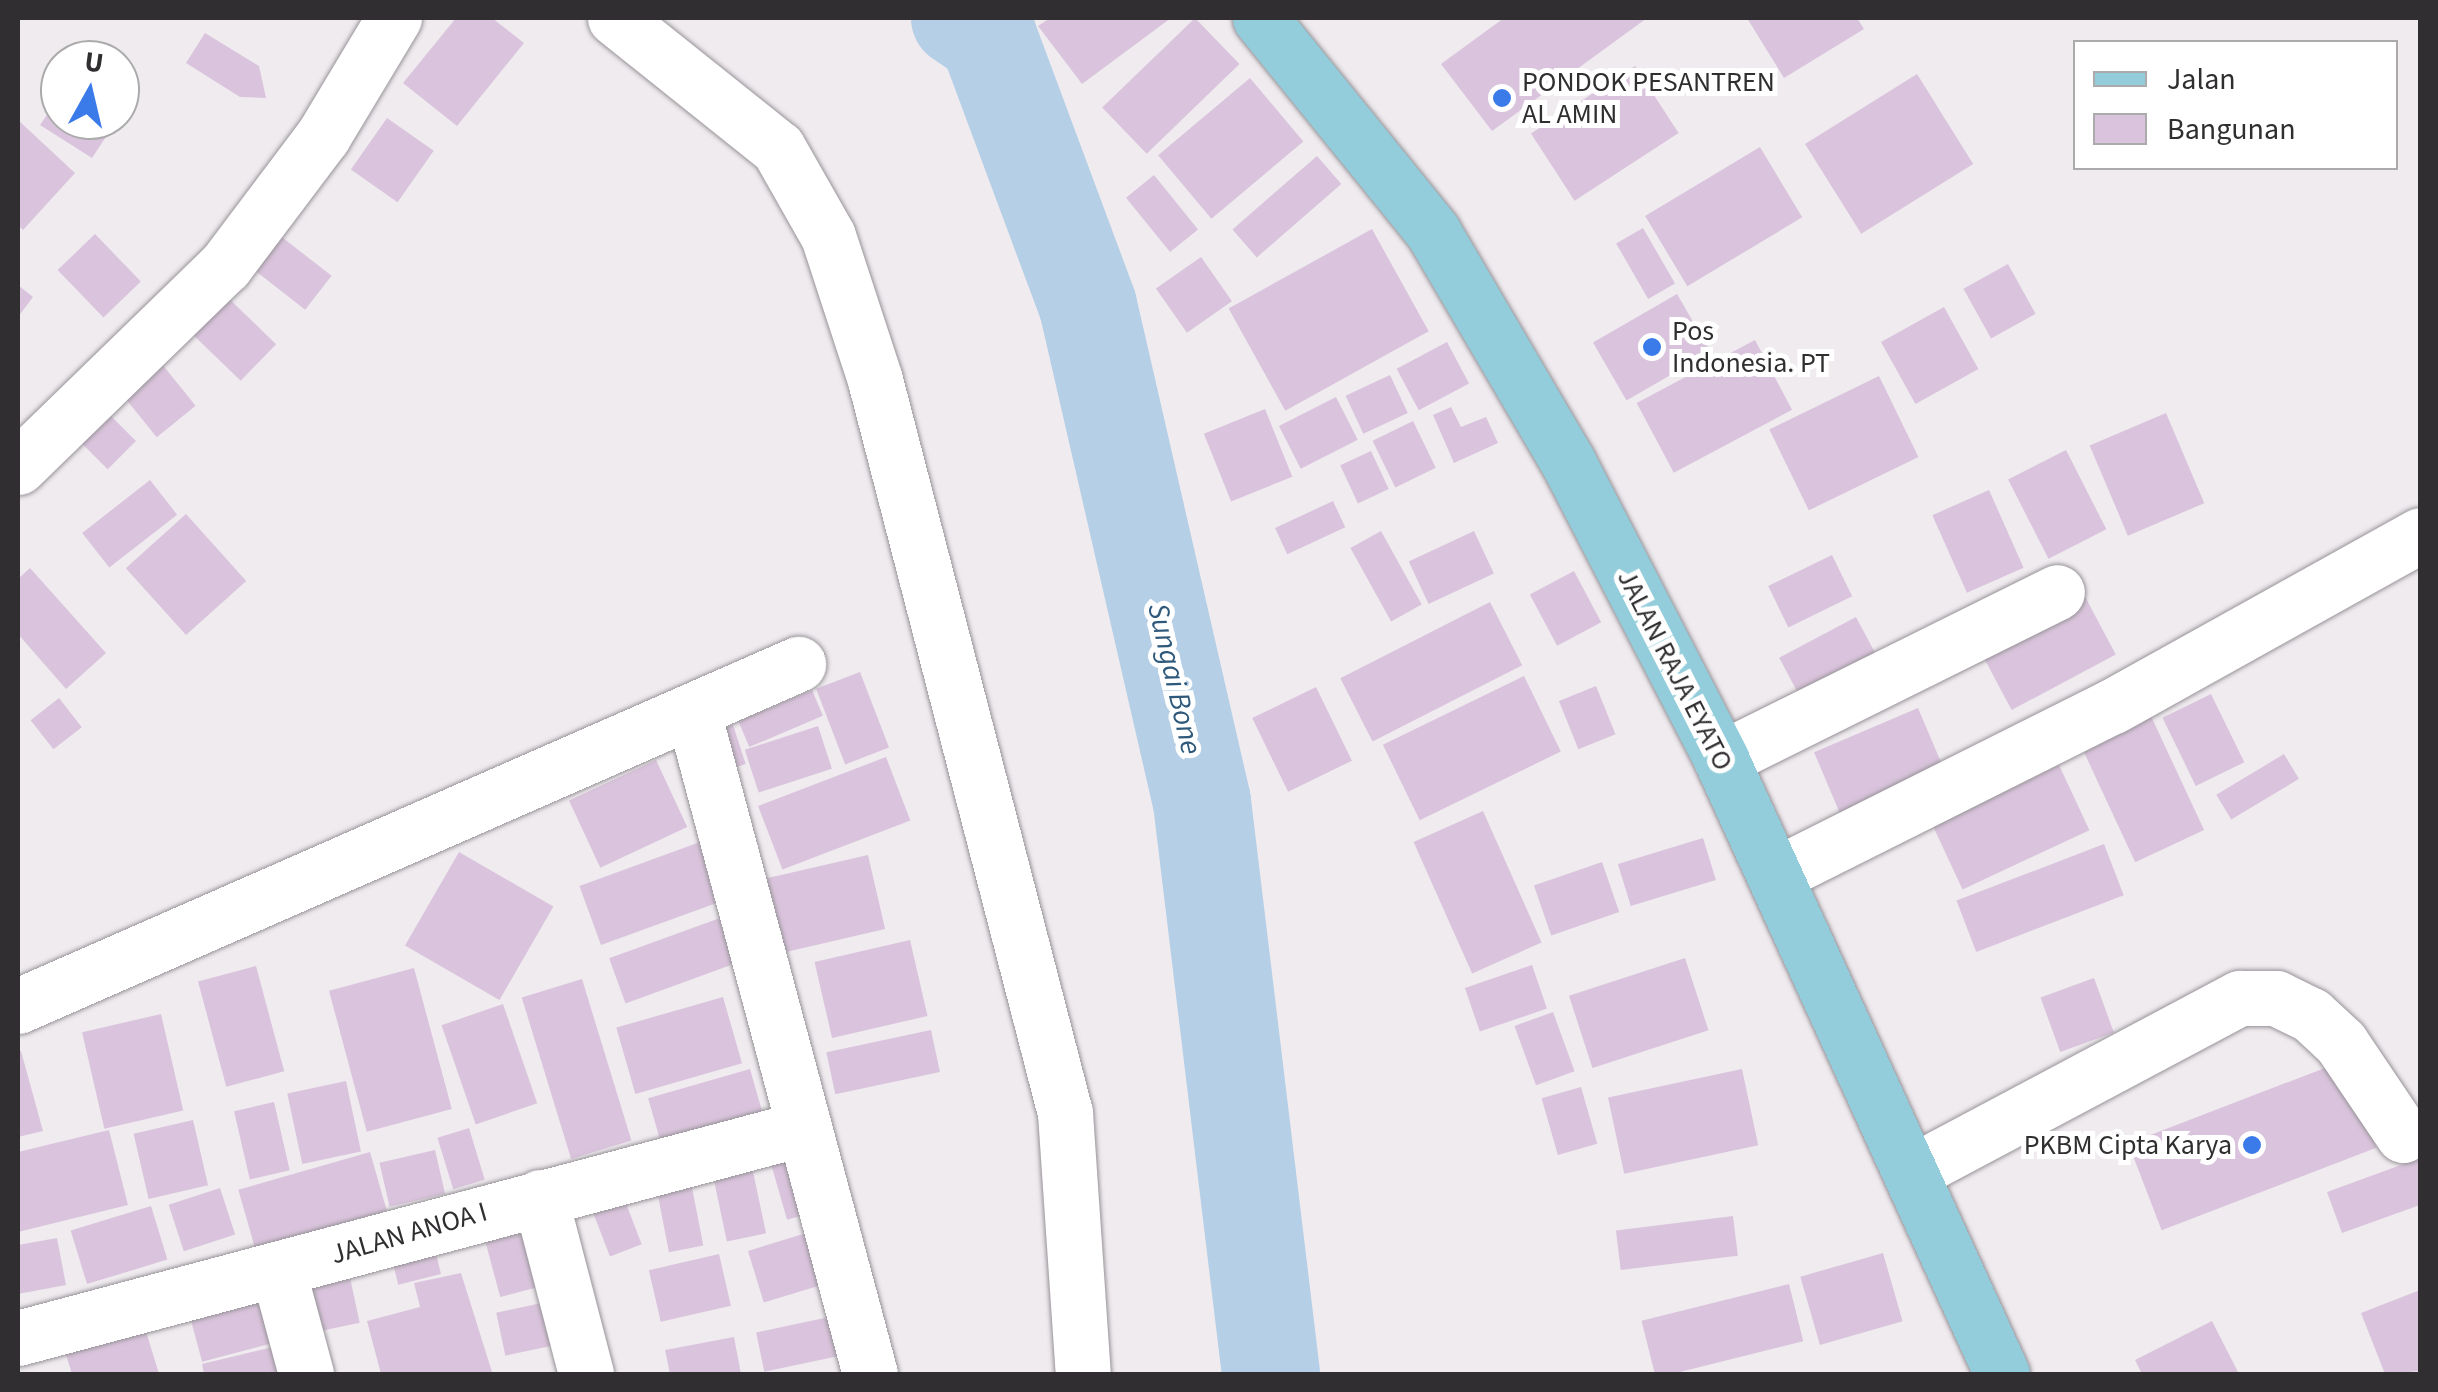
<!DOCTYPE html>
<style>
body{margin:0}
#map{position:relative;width:2438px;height:1392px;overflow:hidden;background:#efebef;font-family:"Source Sans 3",sans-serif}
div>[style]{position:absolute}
.river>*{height:98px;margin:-49px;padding:0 49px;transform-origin:49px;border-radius:49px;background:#b5cfe6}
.building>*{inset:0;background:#dac4dd;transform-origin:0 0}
.roads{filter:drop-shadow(0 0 2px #979398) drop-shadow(0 0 2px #979398)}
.minor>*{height:55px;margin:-27.5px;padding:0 27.5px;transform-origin:27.5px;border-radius:27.5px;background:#fff}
.major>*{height:55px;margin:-27.5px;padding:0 27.5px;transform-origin:27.5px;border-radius:27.5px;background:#93cddb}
.dots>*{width:28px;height:28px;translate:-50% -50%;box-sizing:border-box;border:5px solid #fff;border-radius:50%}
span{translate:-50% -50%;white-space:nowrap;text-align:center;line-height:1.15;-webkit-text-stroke:10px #fff;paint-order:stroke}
.poi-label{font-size:28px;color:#302e30}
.left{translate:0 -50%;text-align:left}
.right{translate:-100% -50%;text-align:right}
.street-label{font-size:28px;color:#302e30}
.water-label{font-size:30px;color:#2f597b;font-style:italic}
.frame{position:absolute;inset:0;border:20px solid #302e30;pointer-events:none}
.legend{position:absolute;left:2073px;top:40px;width:325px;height:130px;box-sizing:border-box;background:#fff;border:2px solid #acabac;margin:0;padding:12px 18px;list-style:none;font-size:30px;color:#302e30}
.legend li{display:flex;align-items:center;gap:20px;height:50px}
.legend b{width:50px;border:2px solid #acabac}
.north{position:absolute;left:40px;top:40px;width:100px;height:100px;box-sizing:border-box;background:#fff;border:2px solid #acabac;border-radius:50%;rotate:8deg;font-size:28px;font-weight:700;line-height:40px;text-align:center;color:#302e30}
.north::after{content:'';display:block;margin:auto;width:35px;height:45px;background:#3a7be9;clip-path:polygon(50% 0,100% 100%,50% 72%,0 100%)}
</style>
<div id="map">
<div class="river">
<div style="left:960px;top:18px;width:34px;rotate:34deg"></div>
<div style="left:988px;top:37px;width:287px;rotate:69.6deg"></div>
<div style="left:1088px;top:306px;width:509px;rotate:77.06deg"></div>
<div style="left:1202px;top:802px;width:576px;rotate:83.12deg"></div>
</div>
<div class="building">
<div style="clip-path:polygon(456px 18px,492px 18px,524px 43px,457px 126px,403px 83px)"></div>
<div style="clip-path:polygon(1050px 18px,1171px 18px,1082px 84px,1038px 26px)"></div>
<div style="left:1195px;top:18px;width:64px;height:129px;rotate:46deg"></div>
<div style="clip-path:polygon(1504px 18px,1647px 18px,1492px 131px,1441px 64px)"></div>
<div style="clip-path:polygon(1747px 18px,1857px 18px,1864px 29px,1784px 78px)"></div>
<div style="clip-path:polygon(205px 33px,259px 66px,266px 98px,240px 97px,186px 63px)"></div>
<div style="left:1635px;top:66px;width:80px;height:124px;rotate:57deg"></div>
<div style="left:1917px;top:74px;width:106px;height:132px;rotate:58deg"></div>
<div style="left:1250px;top:78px;width:83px;height:120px;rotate:50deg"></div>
<div style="clip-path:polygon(60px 96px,60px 120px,117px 120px,92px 158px,40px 125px)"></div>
<div style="left:387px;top:118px;width:57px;height:63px;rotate:35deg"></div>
<div style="clip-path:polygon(18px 120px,75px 173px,23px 230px,18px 225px)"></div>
<div style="left:1760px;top:147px;width:82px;height:134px;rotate:59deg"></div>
<div style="left:1317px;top:156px;width:37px;height:112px;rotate:49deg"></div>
<div style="left:1154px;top:175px;width:70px;height:36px;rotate:51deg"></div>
<div style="left:1643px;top:228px;width:64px;height:31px;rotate:60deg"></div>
<div style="left:1372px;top:229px;width:117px;height:164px;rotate:61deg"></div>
<div style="left:95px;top:234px;width:66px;height:52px;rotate:46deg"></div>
<div style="left:278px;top:234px;width:68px;height:43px;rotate:38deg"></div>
<div style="left:1201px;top:257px;width:54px;height:55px;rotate:55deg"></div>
<div style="left:2008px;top:264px;width:57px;height:51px;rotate:61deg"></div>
<div style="clip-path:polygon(18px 285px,33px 297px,18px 317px)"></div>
<div style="left:220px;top:290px;width:78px;height:51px;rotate:44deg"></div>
<div style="left:1677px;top:294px;width:67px;height:97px;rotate:60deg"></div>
<div style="left:1944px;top:307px;width:71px;height:72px;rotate:61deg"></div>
<div style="left:1755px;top:340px;width:79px;height:134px;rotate:62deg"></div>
<div style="left:1447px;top:342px;width:47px;height:57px;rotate:62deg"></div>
<div style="left:161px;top:363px;width:55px;height:50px;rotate:51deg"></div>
<div style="left:1390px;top:375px;width:42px;height:49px;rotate:65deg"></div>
<div style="left:1879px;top:376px;width:90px;height:122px;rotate:64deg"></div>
<div style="left:1336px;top:397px;width:48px;height:64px;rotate:63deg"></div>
<div style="left:102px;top:407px;width:48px;height:40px;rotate:45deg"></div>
<div style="clip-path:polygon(1451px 407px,1461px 427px,1486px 417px,1498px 443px,1454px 463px,1433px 415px)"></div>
<div style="left:1265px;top:409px;width:73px;height:66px;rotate:68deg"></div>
<div style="left:2166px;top:413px;width:98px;height:83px;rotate:67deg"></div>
<div style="left:1413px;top:421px;width:52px;height:45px;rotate:64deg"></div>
<div style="left:2066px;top:450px;width:89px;height:65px;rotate:63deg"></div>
<div style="left:1371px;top:451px;width:42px;height:34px;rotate:65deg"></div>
<div style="left:150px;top:480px;width:44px;height:86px;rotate:52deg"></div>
<div style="left:1989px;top:490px;width:85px;height:62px;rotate:66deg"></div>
<div style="left:1333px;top:501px;width:29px;height:64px;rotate:65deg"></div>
<div style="left:186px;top:514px;width:90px;height:81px;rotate:48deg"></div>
<div style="left:1381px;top:531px;width:84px;height:35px;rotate:61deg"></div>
<div style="left:1474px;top:531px;width:47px;height:72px;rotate:65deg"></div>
<div style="left:1832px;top:555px;width:46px;height:71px;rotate:64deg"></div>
<div style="clip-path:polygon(30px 568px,106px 653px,66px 689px,18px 634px,18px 579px)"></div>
<div style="left:1574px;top:571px;width:58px;height:50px;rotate:62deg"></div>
<div style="left:2082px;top:591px;width:72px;height:118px;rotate:62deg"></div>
<div style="left:1490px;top:602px;width:71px;height:168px;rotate:63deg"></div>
<div style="left:1856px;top:617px;width:41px;height:87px;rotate:62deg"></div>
<div style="left:860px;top:672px;width:81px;height:47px;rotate:69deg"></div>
<div style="left:1524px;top:676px;width:84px;height:157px;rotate:64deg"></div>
<div style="left:1596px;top:686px;width:52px;height:40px;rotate:68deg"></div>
<div style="left:1316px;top:687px;width:82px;height:71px;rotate:64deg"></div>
<div style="left:812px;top:690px;width:28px;height:80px;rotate:67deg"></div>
<div style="left:2211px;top:694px;width:76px;height:54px;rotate:64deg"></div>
<div style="left:59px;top:698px;width:37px;height:36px;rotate:52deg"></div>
<div style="left:1918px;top:708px;width:75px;height:113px;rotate:67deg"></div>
<div style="left:2150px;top:714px;width:128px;height:76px;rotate:65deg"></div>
<div style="left:733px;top:725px;width:41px;height:16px;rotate:72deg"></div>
<div style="left:818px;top:726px;width:45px;height:77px;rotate:72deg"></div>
<div style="left:2284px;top:754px;width:29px;height:79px;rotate:59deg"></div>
<div style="left:886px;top:757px;width:68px;height:137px;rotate:69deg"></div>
<div style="left:656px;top:760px;width:74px;height:96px;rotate:65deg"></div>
<div style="left:2059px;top:765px;width:72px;height:140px;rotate:65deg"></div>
<div style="left:1483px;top:811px;width:144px;height:76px;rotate:66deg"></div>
<div style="left:711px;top:838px;width:63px;height:140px;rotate:70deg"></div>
<div style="left:1703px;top:838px;width:44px;height:89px;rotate:73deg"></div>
<div style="left:2104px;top:844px;width:55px;height:158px;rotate:69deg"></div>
<div style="left:459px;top:852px;width:109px;height:108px;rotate:30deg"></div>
<div style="left:868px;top:855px;width:76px;height:105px;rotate:77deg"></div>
<div style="left:1602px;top:862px;width:53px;height:72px;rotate:71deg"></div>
<div style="left:720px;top:918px;width:48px;height:118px;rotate:70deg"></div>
<div style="left:910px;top:940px;width:78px;height:98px;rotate:77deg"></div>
<div style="left:1685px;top:958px;width:76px;height:122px;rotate:72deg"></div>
<div style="left:1532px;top:965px;width:46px;height:71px;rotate:71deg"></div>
<div style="left:256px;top:966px;width:109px;height:60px;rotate:75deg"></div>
<div style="left:414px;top:968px;width:146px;height:88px;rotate:75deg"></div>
<div style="left:2094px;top:978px;width:58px;height:57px;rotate:70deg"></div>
<div style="left:582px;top:979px;width:169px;height:63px;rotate:73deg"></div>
<div style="left:723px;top:997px;width:69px;height:111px;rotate:74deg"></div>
<div style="left:503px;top:1004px;width:105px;height:65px;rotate:71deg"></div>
<div style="left:1553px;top:1012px;width:63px;height:41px;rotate:70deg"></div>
<div style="left:161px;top:1014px;width:99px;height:81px;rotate:77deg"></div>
<div style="left:931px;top:1030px;width:43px;height:107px;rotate:78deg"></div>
<div style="clip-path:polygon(21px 1051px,43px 1131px,18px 1137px,18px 1052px)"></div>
<div style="left:2343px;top:1061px;width:93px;height:230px;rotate:69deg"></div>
<div style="left:750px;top:1069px;width:47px;height:106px;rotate:74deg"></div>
<div style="left:1742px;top:1069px;width:78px;height:137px;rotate:78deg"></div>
<div style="left:346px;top:1081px;width:72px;height:60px;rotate:78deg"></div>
<div style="left:1581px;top:1087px;width:59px;height:41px;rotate:74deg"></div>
<div style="left:274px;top:1102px;width:70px;height:41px;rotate:77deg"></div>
<div style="left:193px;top:1120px;width:67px;height:61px;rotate:77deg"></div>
<div style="left:469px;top:1128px;width:54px;height:33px;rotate:73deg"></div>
<div style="clip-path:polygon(109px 1130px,128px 1205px,18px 1232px,18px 1152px)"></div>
<div style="left:797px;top:1142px;width:72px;height:31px;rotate:74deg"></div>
<div style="left:435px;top:1150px;width:45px;height:57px;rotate:77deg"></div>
<div style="left:370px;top:1152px;width:61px;height:137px;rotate:74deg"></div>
<div style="left:749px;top:1153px;width:82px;height:40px;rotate:78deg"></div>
<div style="clip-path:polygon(2420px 1158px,2420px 1205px,2342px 1233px,2327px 1192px)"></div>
<div style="left:689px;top:1172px;width:75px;height:35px;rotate:79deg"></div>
<div style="left:220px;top:1188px;width:49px;height:54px;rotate:72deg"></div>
<div style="left:622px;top:1193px;width:55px;height:34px;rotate:69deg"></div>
<div style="left:151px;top:1206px;width:56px;height:84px;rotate:73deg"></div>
<div style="left:1733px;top:1216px;width:40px;height:118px;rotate:83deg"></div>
<div style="left:529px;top:1219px;width:68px;height:48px;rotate:75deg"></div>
<div style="left:813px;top:1231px;width:54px;height:68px;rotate:73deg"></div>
<div style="clip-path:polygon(57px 1238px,66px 1285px,18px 1294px,18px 1245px)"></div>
<div style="left:433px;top:1242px;width:33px;height:44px;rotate:76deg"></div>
<div style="left:1883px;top:1253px;width:71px;height:86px;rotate:74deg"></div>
<div style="left:719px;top:1254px;width:53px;height:72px;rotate:77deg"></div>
<div style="left:348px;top:1268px;width:56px;height:58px;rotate:78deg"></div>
<div style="clip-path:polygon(461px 1273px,492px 1372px,381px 1374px,367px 1321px,420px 1307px,414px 1283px)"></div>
<div style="left:1789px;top:1284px;width:59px;height:152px;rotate:76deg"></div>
<div style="left:269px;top:1287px;width:55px;height:84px;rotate:75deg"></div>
<div style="clip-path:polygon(2420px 1290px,2420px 1371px,2385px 1374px,2361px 1313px)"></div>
<div style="left:551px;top:1301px;width:44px;height:56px;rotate:78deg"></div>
<div style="left:848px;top:1313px;width:40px;height:94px;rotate:78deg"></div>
<div style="clip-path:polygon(142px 1318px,159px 1374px,72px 1374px,62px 1342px)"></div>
<div style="clip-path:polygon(2212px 1321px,2239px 1374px,2142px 1374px,2135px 1360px)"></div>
<div style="clip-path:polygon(734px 1337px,741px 1374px,670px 1374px,665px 1350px)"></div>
<div style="clip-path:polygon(290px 1343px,298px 1374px,204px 1374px,202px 1364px)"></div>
</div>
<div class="roads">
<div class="minor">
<div style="left:615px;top:18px;width:208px;rotate:38.6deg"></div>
<div style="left:778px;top:148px;width:101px;rotate:60.4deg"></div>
<div style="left:828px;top:236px;width:151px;rotate:71.9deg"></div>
<div style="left:875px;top:380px;width:757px;rotate:75.47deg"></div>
<div style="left:1065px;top:1113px;width:262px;rotate:86.1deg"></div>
<div style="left:18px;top:467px;width:289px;rotate:-44.2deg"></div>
<div style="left:225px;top:266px;width:163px;rotate:-53deg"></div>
<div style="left:323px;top:136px;width:138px;rotate:-59deg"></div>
<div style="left:693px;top:712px;width:685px;rotate:75.03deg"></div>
<div style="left:1721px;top:759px;width:375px;rotate:-26.4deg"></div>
<div style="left:1775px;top:875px;width:378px;rotate:-26.6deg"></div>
<div style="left:2113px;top:706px;width:351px;rotate:-29.1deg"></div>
<div style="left:18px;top:1006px;width:852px;rotate:-23.68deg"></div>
<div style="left:1914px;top:1171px;width:369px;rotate:-28deg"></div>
<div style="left:2240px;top:998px;width:36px"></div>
<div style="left:2276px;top:998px;width:39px;rotate:26deg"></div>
<div style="left:2311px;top:1015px;width:41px;rotate:43deg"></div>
<div style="left:2341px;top:1043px;width:111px;rotate:56deg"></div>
<div style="left:540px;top:1197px;width:183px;rotate:75.4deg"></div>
<div style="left:278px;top:1270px;width:108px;rotate:74.9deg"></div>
<div style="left:18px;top:1338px;width:809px;rotate:-14.96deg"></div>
</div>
<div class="major">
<div style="left:1260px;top:18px;width:275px;rotate:51deg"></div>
<div style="left:1433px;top:232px;width:267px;rotate:59.6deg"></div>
<div style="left:1568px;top:462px;width:334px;rotate:62.7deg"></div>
<div style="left:1721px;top:759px;width:676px;rotate:65.44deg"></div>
</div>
</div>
<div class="dots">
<div style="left:1502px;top:98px;background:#3a7be9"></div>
<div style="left:1652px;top:347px;background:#3a7be9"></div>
<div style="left:2252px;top:1145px;background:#3a7be9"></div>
</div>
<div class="poi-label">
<span class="left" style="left:1522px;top:98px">PONDOK PESANTREN<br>AL AMIN</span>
<span class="left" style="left:1672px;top:347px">Pos<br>Indonesia. PT</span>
<span class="right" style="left:2232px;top:1145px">PKBM Cipta Karya</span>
</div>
<div class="street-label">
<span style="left:1675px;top:670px;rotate:63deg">JALAN RAJA EYATO</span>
<span style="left:409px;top:1233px;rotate:-16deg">JALAN ANOA I</span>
</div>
<div class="water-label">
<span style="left:1174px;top:679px;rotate:77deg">Sungai Bone</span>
</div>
<div class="frame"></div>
<ul class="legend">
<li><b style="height:12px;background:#93cddb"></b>Jalan</li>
<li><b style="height:28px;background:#dac4dd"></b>Bangunan</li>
</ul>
<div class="north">U</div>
</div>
